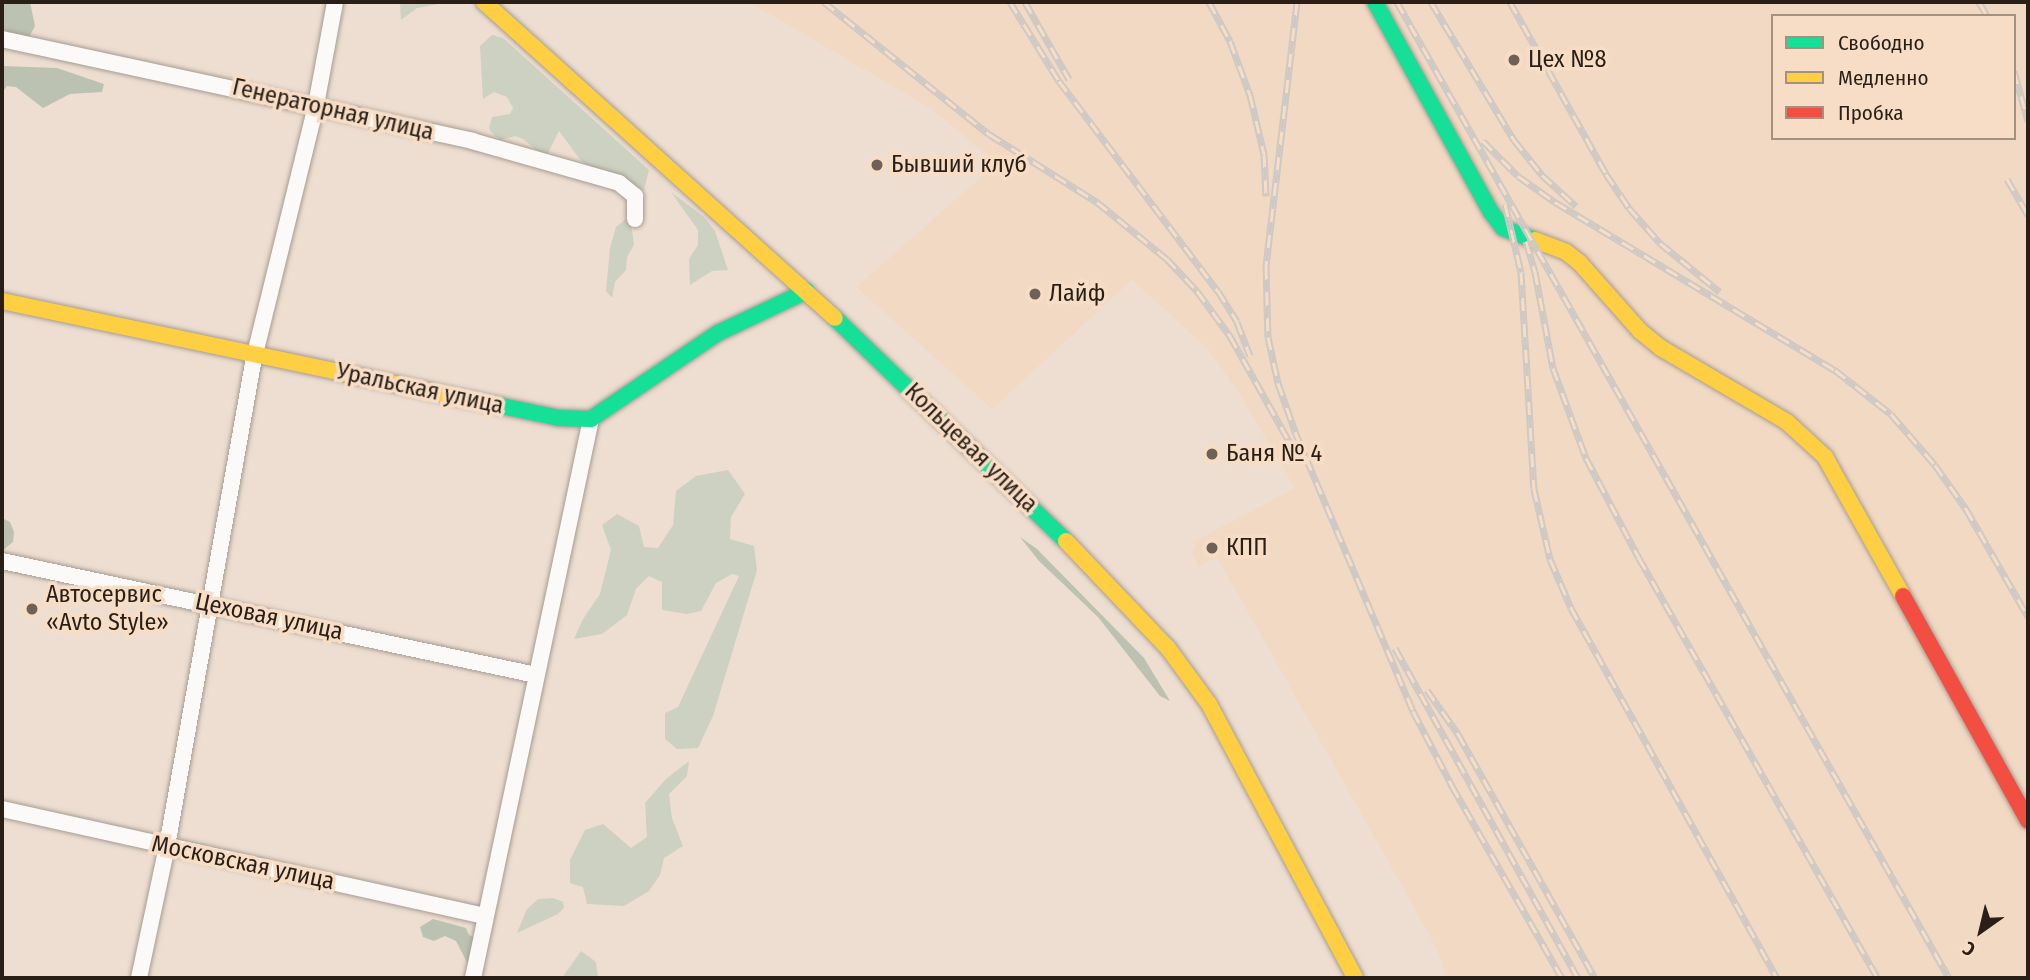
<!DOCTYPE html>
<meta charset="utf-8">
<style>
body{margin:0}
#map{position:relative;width:2030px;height:980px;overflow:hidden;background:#edded1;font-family:"Fira Sans Condensed",sans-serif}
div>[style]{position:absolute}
.built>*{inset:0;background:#f2d9c3}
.green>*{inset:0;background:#cdd1c1}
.forest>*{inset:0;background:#bcc2b1}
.roads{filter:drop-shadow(0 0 2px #a79c92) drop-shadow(0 0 2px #a79c92)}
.street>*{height:16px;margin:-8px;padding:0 8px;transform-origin:8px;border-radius:8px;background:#fcfaf8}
.fast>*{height:16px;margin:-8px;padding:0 8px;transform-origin:8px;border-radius:8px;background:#16e098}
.slow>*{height:16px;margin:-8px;padding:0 8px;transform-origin:8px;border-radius:8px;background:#ffcf43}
.jam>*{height:16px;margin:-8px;padding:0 8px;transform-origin:8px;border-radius:8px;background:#f24e42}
.rail>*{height:7px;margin-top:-3.5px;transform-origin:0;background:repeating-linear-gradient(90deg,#f8ddc6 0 13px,#cec9c5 0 26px);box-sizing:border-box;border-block:2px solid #cec9c5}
.dots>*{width:19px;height:19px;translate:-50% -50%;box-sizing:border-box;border:4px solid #f8ddc6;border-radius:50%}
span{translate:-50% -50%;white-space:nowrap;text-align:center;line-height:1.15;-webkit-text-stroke:7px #f8ddc6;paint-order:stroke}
.poi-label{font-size:24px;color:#291f17}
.left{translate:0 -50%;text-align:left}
.street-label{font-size:24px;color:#291f17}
.frame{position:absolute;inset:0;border:4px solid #291f17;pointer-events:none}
.legend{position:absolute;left:1771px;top:14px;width:245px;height:126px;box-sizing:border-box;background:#f8ddc6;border:2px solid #a59180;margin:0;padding:9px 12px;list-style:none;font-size:21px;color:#291f17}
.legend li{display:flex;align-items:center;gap:14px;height:35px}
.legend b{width:35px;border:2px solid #a59180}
.north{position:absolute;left:1946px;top:896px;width:70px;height:70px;-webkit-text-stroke:5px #f8ddc6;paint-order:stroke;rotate:214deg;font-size:19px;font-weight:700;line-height:28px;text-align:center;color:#291f17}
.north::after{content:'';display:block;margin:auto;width:24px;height:32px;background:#291f17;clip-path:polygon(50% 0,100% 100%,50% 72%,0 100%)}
</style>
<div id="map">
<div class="built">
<div style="clip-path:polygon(evenodd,749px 2px,2028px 2px,2028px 978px,1446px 978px,1442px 961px,1430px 936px,1217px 557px,1199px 566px,1190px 551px,1196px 548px,1193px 542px,1295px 488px,1240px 395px,1208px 349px,1132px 280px,992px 409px,856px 287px,997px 163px,930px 108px,749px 2px,1773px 16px,2014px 16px,2014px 138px,1773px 138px,1773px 16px)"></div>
</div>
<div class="green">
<div style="clip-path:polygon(400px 2px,450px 2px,417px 8px,401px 20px)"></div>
<div style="clip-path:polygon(492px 35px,503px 38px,649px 170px,644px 190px,633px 191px,582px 162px,559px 131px,548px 153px,541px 154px,523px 139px,515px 136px,501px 140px,495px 136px,489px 129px,492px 117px,510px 114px,513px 108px,507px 97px,494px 92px,483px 99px,480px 46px)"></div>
<div style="clip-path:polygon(671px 192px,704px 217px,715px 231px,728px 270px,712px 271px,690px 285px,689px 259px,698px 245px,698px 230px)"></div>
<div style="clip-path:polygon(626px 219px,631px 223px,634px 245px,627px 257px,626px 270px,615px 282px,612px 298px,606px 291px,610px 248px,616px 227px)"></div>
<div style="clip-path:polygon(728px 470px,745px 494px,731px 517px,730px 539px,754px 546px,757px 570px,713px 716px,698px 748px,677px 749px,665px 739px,665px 713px,678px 707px,739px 576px,732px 574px,716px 583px,701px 611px,687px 614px,662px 610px,662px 582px,649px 576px,636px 589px,627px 615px,602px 634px,574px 639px,583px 619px,600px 594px,611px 550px,602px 525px,617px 514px,639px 526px,644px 547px,658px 548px,673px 525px,676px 491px,696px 476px)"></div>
<div style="clip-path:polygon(689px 761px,687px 776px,669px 794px,672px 818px,683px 846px,664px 858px,660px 875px,649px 891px,624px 906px,587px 904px,583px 887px,570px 883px,570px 860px,585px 830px,603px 824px,631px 848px,647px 837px,645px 803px,666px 779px)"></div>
<div style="clip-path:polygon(553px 898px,563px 902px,564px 908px,558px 914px,517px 933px,527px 909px,538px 899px)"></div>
<div style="clip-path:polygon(581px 951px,596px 962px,598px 978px,562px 978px)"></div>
</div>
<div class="forest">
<div style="clip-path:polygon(2px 2px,30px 2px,35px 26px,29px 37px,7px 33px,2px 27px)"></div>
<div style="clip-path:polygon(2px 66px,57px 68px,104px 84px,102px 92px,70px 94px,43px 108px,16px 87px,7px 86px,2px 93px)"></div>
<div style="clip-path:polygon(2px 518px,10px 522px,14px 532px,13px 542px,2px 551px)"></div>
<div style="clip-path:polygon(1020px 537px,1037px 549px,1144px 658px,1170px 701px,1160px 696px,1098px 617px,1039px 561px)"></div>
<div style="clip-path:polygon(433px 919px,466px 928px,469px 935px,476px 938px,469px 966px,456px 941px,445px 936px,434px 941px,423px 937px,420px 927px)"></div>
</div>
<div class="roads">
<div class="street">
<div style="left:2px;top:39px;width:481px;rotate:12.2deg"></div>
<div style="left:472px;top:141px;width:153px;rotate:15.9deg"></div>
<div style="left:619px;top:183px;width:21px;rotate:39deg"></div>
<div style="left:635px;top:196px;width:23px;rotate:90deg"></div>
<div style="left:2px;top:561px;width:546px;rotate:12.05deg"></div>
<div style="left:2px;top:809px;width:495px;rotate:12.5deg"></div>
<div style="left:139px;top:978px;width:135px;rotate:-78deg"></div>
<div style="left:167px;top:846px;width:500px;rotate:-79.9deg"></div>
<div style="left:255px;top:354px;width:256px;rotate:-76.2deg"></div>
<div style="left:316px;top:105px;width:105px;rotate:-79.5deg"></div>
<div style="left:473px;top:978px;width:571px;rotate:-78.08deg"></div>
</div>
<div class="fast">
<div style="left:1375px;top:2px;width:240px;rotate:61.1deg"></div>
<div style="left:1491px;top:212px;width:20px;rotate:53deg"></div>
<div style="left:1503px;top:228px;width:34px;rotate:21deg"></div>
<div style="left:835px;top:318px;width:321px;rotate:44deg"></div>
<div style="left:473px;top:400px;width:88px;rotate:11.8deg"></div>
<div style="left:559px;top:418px;width:32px;rotate:2deg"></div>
<div style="left:591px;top:419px;width:153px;rotate:-34.1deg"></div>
<div style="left:718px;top:333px;width:98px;rotate:-25.3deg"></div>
</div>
<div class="slow">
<div style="left:484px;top:2px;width:472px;rotate:42deg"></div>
<div style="left:1535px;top:240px;width:33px;rotate:21deg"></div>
<div style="left:1566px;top:252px;width:16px;rotate:38deg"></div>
<div style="left:1579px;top:262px;width:92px;rotate:48.5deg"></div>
<div style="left:1640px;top:331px;width:27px;rotate:39deg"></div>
<div style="left:1661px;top:348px;width:146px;rotate:30.4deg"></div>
<div style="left:1787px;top:422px;width:52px;rotate:42.6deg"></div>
<div style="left:1825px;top:457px;width:159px;rotate:60.7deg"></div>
<div style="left:2px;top:301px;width:481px;rotate:11.9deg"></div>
<div style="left:1066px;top:541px;width:148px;rotate:46.4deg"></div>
<div style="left:1168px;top:648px;width:69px;rotate:53.8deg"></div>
<div style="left:1209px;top:704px;width:310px;rotate:61.9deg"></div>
</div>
<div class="jam">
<div style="left:1903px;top:596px;width:257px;rotate:60.9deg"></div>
</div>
</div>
<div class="rail">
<div style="left:824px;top:2px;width:211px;rotate:38.7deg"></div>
<div style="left:989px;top:134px;width:128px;rotate:32.2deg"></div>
<div style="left:1097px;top:202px;width:90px;rotate:39.2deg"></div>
<div style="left:1167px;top:259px;width:44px;rotate:46.8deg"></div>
<div style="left:1197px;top:291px;width:56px;rotate:53.7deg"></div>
<div style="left:1230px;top:336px;width:123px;rotate:60.7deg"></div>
<div style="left:1010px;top:2px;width:93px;rotate:58.2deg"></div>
<div style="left:1059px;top:81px;width:263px;rotate:52.9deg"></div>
<div style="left:1218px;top:291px;width:36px;rotate:58deg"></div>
<div style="left:1237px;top:322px;width:36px;rotate:69deg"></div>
<div style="left:1025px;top:2px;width:89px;rotate:60.3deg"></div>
<div style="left:1209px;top:2px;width:44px;rotate:61.7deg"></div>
<div style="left:1230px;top:41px;width:58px;rotate:69.7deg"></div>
<div style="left:1250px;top:95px;width:61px;rotate:76.7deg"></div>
<div style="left:1264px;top:154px;width:42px;rotate:87.3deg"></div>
<div style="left:1297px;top:2px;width:266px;rotate:96.7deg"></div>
<div style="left:1266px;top:266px;width:71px;rotate:88.4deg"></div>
<div style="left:1268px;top:337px;width:47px;rotate:77.7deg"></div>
<div style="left:1278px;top:383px;width:54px;rotate:70.6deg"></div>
<div style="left:1296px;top:434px;width:301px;rotate:67.1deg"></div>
<div style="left:1413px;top:711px;width:85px;rotate:62.5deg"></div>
<div style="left:1452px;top:786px;width:221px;rotate:60.2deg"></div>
<div style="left:1397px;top:2px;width:1121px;rotate:60.51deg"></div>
<div style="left:1431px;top:2px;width:161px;rotate:59deg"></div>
<div style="left:1514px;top:140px;width:45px;rotate:51.3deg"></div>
<div style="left:1542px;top:175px;width:46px;rotate:42.4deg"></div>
<div style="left:1510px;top:2px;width:197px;rotate:60.8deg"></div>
<div style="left:1606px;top:174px;width:41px;rotate:55.9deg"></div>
<div style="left:1629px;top:208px;width:47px;rotate:48.5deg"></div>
<div style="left:1660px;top:243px;width:77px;rotate:39.2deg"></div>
<div style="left:1979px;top:2px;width:16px;rotate:60deg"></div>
<div style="left:2014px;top:71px;width:52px;rotate:74.4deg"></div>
<div style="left:1483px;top:141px;width:49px;rotate:45deg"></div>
<div style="left:1518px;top:176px;width:45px;rotate:35.1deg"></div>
<div style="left:1555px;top:202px;width:327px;rotate:31deg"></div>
<div style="left:1835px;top:370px;width:71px;rotate:38.2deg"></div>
<div style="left:1891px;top:414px;width:67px;rotate:49.2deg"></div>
<div style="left:1935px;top:465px;width:54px;rotate:54.8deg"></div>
<div style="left:1966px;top:509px;width:125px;rotate:60.1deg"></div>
<div style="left:2007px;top:179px;width:42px;rotate:59.7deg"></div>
<div style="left:1505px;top:204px;width:70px;rotate:76.8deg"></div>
<div style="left:1521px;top:272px;width:217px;rotate:86.6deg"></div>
<div style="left:1534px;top:489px;width:72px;rotate:77.1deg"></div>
<div style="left:1550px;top:559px;width:53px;rotate:66.8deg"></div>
<div style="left:1571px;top:608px;width:423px;rotate:60.9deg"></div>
<div style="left:1526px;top:241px;width:32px;rotate:74deg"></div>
<div style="left:1535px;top:272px;width:98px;rotate:79.4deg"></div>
<div style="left:1553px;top:368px;width:96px;rotate:69.9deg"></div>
<div style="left:1586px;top:458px;width:113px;rotate:62.1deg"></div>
<div style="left:1639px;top:558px;width:483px;rotate:60.4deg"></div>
<div style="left:1395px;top:648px;width:377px;rotate:61deg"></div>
<div style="left:1427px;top:690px;width:54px;rotate:54.8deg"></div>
<div style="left:1458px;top:734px;width:280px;rotate:60.7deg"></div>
</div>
<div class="dots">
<div style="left:1514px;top:60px;background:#6e6258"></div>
<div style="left:877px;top:165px;background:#6e6258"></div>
<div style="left:1035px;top:294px;background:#6e6258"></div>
<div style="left:1212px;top:454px;background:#6e6258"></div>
<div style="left:1212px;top:548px;background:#6e6258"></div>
<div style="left:32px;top:609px;background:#6e6258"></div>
</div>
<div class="poi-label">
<span class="left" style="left:1528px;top:60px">Цех №8</span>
<span class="left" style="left:891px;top:165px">Бывший клуб</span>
<span class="left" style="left:1049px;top:294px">Лайф</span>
<span class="left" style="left:1226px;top:454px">Баня № 4</span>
<span class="left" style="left:1226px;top:548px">КПП</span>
<span class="left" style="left:46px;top:609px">Автосервис<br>«Avto Style»</span>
</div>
<div class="street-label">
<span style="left:333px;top:110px;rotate:13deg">Генераторная улица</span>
<span style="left:420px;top:389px;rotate:12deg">Уральская улица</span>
<span style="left:971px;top:448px;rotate:44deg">Кольцевая улица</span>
<span style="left:269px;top:617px;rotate:12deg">Цеховая улица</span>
<span style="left:243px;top:863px;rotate:12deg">Московская улица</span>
</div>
<div class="frame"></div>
<ul class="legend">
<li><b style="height:9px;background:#16e098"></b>Свободно</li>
<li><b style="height:9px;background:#ffcf43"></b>Медленно</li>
<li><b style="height:9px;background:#f24e42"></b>Пробка</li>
</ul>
<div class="north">С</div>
</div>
